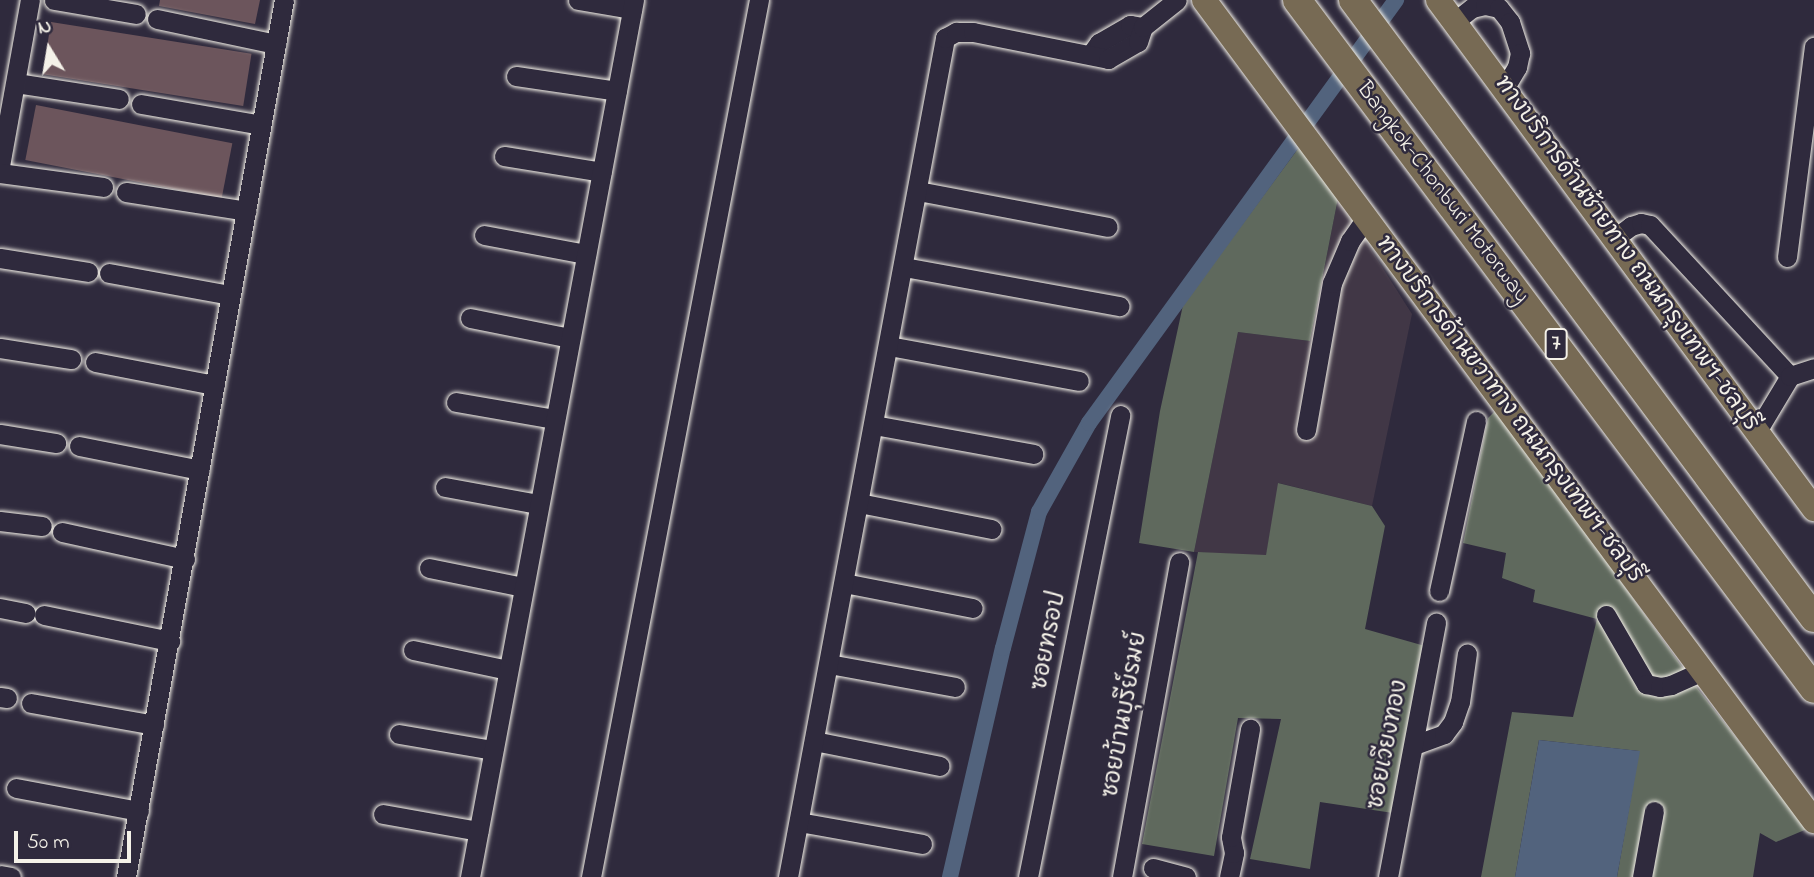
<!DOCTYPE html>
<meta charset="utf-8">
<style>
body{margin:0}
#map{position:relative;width:1814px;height:877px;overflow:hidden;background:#2f2a3d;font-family:"Indie Flower","Playpen Sans Thai",sans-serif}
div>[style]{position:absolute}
.built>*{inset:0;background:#413746}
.green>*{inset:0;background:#5f695d}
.water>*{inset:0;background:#52637d}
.canal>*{height:16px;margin:-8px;padding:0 8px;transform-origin:8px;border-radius:8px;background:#52637d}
.building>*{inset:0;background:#6c555c;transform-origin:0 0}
.roads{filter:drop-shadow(0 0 2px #f4f1e8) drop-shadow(0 0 2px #f4f1e8)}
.minor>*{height:19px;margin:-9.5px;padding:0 9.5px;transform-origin:9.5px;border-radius:9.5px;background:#2f2a3d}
.major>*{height:24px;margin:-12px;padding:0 12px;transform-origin:12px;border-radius:12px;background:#776a54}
.highway>*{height:28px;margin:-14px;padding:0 14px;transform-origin:14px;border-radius:14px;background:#776a54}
span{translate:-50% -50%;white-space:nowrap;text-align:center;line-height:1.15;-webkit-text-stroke:5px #2f2a3d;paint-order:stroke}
.shield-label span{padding:2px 5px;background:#2f2a3d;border:2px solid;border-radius:5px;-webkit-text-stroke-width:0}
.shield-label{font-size:21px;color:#f4f1e8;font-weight:700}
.street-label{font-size:23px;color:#f4f1e8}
.north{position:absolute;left:14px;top:14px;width:70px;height:70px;-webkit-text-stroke:5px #2f2a3d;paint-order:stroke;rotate:349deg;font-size:19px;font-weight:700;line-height:28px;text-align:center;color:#f4f1e8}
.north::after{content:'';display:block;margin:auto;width:24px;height:32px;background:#f4f1e8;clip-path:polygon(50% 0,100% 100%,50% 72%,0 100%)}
.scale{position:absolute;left:14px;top:831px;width:117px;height:32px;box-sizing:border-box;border:4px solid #f4f1e8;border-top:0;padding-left:9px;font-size:21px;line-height:24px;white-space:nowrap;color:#f4f1e8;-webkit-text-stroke:5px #2f2a3d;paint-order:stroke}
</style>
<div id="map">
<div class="built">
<div style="clip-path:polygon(1338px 198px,1412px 314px,1372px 506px,1279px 483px,1266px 556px,1194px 552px,1238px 332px,1310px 341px)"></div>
</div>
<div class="green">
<div style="clip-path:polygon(1300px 146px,1338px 198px,1310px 341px,1238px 332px,1194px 552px,1139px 543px,1160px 411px,1183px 305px)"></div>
<div style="clip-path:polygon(1497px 409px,1698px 689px,1807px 829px,1776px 842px,1760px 833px,1753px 877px,1617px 877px,1639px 751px,1539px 740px,1515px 877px,1481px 877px,1512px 712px,1573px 717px,1597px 619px,1533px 602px,1535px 590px,1502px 578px,1506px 553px,1463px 543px,1488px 418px)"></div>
<div style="clip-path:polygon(1278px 483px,1372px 506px,1385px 526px,1365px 629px,1425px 646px,1393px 813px,1320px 802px,1310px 869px,1250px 859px,1281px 719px,1238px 718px,1214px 856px,1142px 844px,1198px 552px,1266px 555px)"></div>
</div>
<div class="water">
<div style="clip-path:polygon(1539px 740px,1640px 751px,1617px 877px,1515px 877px)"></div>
</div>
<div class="canal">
<div style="left:950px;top:877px;width:235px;rotate:-77deg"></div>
<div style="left:1003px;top:648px;width:141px;rotate:-75.2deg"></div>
<div style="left:1039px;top:512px;width:102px;rotate:-60.7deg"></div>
<div style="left:1089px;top:423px;width:523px;rotate:-54.03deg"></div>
</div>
<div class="building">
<div style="clip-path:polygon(160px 0,260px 0,255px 24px,159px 6px)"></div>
<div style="left:51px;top:22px;width:203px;height:53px;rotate:9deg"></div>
<div style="left:36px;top:105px;width:200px;height:56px;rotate:11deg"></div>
</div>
<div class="roads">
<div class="minor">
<div style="left:54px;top:0;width:83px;rotate:9.7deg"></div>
<div style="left:578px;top:0;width:55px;rotate:9.5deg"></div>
<div style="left:157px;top:19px;width:122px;rotate:11.9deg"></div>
<div style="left:1454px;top:22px;width:23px;rotate:-38deg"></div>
<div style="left:1472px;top:8px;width:13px;rotate:-13deg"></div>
<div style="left:1485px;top:5px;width:14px;rotate:12deg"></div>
<div style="left:1499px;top:8px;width:18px;rotate:52deg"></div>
<div style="left:1510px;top:22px;width:33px;rotate:72deg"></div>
<div style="left:1520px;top:53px;width:14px;rotate:102deg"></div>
<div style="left:1517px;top:67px;width:26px;rotate:121deg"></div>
<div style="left:1091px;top:54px;width:14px;rotate:-54deg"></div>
<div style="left:1099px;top:43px;width:36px;rotate:-30deg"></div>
<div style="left:1130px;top:25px;width:13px;rotate:9deg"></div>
<div style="left:516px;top:76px;width:102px;rotate:8.4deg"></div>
<div style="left:16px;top:83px;width:104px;rotate:8.8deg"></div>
<div style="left:141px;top:104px;width:122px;rotate:9.9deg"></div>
<div style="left:504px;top:156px;width:99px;rotate:9.3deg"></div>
<div style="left:0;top:166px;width:169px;rotate:-79.8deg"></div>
<div style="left:0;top:173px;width:104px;rotate:7.7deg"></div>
<div style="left:918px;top:191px;width:193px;rotate:10.7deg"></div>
<div style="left:126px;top:192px;width:122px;rotate:8.9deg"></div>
<div style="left:484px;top:235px;width:104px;rotate:10.6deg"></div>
<div style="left:1615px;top:238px;width:20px;rotate:-37deg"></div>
<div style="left:1631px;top:226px;width:10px;rotate:-17deg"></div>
<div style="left:1641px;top:223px;width:9px;rotate:13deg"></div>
<div style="left:1650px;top:225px;width:206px;rotate:47.2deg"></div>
<div style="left:1787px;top:257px;width:212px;rotate:-82.7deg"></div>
<div style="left:0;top:258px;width:89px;rotate:9deg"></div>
<div style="left:904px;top:267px;width:219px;rotate:10.3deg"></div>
<div style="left:109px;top:273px;width:123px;rotate:10.3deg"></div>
<div style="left:470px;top:318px;width:102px;rotate:11.3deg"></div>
<div style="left:889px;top:346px;width:193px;rotate:10.4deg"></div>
<div style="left:0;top:348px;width:72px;rotate:8.8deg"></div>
<div style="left:95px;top:362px;width:122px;rotate:10.9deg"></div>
<div style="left:456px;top:402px;width:99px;rotate:9.8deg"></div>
<div style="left:874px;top:425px;width:162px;rotate:10.3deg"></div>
<div style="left:1306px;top:430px;width:149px;rotate:-80deg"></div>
<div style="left:1332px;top:283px;width:46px;rotate:-66.8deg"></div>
<div style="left:1350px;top:241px;width:28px;rotate:-55deg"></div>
<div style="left:1757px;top:431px;width:64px;rotate:-59deg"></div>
<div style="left:1790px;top:376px;width:25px;rotate:-18deg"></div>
<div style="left:0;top:434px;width:57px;rotate:9.1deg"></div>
<div style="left:79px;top:446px;width:123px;rotate:11.2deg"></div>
<div style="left:445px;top:487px;width:95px;rotate:10.4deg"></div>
<div style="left:859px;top:503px;width:135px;rotate:11.1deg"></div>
<div style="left:0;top:521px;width:42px;rotate:6.8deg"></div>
<div style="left:62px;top:532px;width:126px;rotate:12.4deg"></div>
<div style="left:429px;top:568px;width:96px;rotate:11.4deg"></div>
<div style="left:844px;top:583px;width:131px;rotate:11deg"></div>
<div style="left:1439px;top:591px;width:174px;rotate:-77.7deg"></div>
<div style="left:0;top:608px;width:26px;rotate:11deg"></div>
<div style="left:44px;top:615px;width:129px;rotate:11.7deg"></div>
<div style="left:1606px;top:615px;width:80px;rotate:59.9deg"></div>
<div style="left:1646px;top:684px;width:14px;rotate:12deg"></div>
<div style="left:1660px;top:687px;width:11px;rotate:-10deg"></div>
<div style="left:1671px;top:685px;width:35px;rotate:-24deg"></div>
<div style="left:413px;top:650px;width:97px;rotate:11.9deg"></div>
<div style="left:829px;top:664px;width:128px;rotate:10.3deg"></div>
<div style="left:0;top:697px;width:7px;rotate:8deg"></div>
<div style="left:31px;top:703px;width:125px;rotate:10.1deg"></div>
<div style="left:399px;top:734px;width:95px;rotate:9.7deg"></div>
<div style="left:814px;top:741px;width:128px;rotate:11.2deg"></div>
<div style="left:1414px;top:745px;width:32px;rotate:-20deg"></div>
<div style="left:1444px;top:734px;width:15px;rotate:-53deg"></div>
<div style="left:1453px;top:722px;width:21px;rotate:-71deg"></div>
<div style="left:1460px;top:702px;width:49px;rotate:-81.9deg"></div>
<div style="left:16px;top:788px;width:125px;rotate:10.6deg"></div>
<div style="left:383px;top:814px;width:97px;rotate:10.1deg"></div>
<div style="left:799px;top:822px;width:125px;rotate:10.1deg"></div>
<div style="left:1153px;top:868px;width:34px;rotate:15deg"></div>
<div style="left:0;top:875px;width:11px;rotate:10deg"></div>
<div style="left:126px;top:877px;width:891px;rotate:-79.79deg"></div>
<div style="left:470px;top:877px;width:892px;rotate:-79.41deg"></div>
<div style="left:591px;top:877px;width:893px;rotate:-79.16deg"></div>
<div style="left:788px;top:877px;width:854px;rotate:-79.4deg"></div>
<div style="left:945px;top:38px;width:13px;rotate:-29deg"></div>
<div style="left:956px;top:32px;width:17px"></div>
<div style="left:973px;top:32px;width:138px;rotate:11.3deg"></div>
<div style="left:1108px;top:59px;width:34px;rotate:-30deg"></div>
<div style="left:1138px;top:42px;width:16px;rotate:-72deg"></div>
<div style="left:1143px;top:27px;width:43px;rotate:-38.5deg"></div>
<div style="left:1028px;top:877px;width:471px;rotate:-78.7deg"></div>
<div style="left:1122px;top:877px;width:320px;rotate:-79.7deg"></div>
<div style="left:1229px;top:877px;width:25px;rotate:-78deg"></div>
<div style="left:1234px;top:853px;width:16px;rotate:-101deg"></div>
<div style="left:1231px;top:837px;width:110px;rotate:-80deg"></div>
<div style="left:1388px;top:877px;width:259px;rotate:-79.3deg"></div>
<div style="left:1642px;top:877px;width:67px;rotate:-79.7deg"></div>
</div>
<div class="major">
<div style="left:1204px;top:0;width:1023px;rotate:53.39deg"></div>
<div style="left:1438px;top:0;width:633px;rotate:53.55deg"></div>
</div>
<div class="highway">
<div style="left:1297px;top:0;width:861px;rotate:53.12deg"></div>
<div style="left:1353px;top:0;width:771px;rotate:53.28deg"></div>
</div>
</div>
<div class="shield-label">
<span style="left:1556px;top:344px">7</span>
</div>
<div class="street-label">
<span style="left:1442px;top:193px;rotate:53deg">Bangkok-Chonburi Motorway</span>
<span style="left:1626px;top:254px;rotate:54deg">ทางบริการด้านซ้ายทาง ถนนกรุงเทพฯ-ชลบุรี</span>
<span style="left:1509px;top:410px;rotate:53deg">ทางบริการด้านขวาทาง ถนนกรุงเทพฯ-ชลบุรี</span>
<span style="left:1050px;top:641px;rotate:-79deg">ซอยทรอป</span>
<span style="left:1126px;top:715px;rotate:-80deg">ซอยบ้านบุรีย์รมย์</span>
<span style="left:1389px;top:745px;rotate:-79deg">ซอยเวียงทอง</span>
</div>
<div class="north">N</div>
<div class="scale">50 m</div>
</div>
